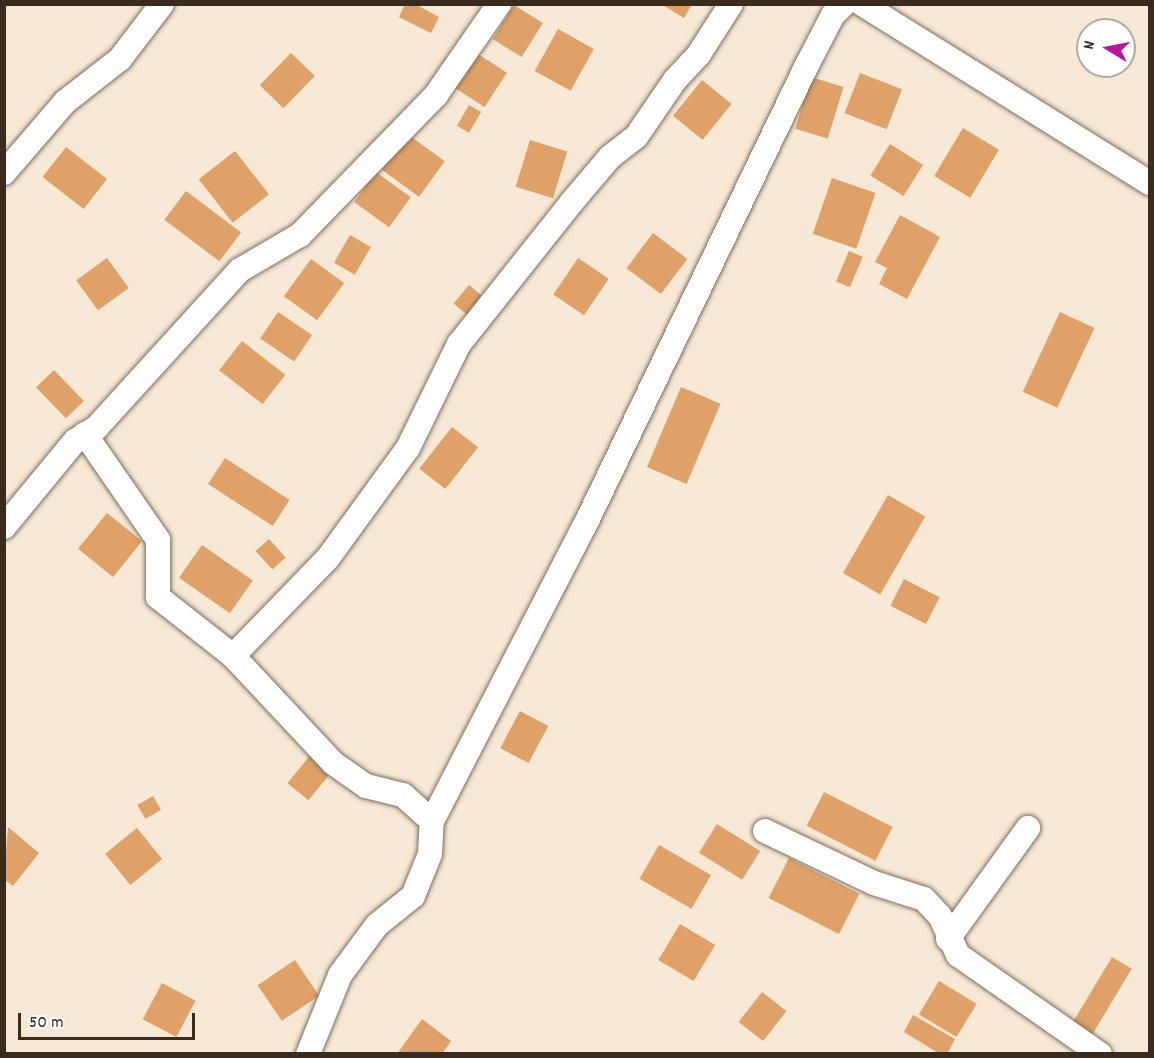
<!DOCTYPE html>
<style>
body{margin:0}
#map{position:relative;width:1154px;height:1058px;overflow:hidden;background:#f7e9d6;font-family:Dekko,sans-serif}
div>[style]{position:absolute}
.building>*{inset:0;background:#dfa167;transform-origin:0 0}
.roads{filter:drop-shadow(0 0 2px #7d6d5e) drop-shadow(0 0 2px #7d6d5e)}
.street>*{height:24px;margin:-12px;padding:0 12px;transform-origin:12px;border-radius:12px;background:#fff}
span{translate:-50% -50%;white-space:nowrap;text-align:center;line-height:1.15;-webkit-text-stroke:5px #fff;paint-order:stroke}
.frame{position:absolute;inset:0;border:6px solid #3b2a1e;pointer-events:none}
.north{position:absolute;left:1076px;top:18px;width:60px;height:60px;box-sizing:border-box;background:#fff;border:2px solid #b1aaa5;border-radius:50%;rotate:280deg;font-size:16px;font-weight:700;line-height:24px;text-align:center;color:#3b2a1e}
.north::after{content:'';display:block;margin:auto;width:21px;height:27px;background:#b5179e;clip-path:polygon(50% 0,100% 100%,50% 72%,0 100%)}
.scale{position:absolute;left:18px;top:1013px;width:177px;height:27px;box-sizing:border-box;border:3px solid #3b2a1e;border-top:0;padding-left:8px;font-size:18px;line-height:21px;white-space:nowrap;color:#3b2a1e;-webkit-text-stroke:4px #fff;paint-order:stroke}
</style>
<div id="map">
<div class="building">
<div style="clip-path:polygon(405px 4px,415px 4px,439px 17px,431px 33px,399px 17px)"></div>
<div style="clip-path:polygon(661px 4px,692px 4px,684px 18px)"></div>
<div style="left:514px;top:5px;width:34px;height:40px;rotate:32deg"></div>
<div style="left:558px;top:29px;width:41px;height:48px;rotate:29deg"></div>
<div style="left:475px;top:52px;width:38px;height:41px;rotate:33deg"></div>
<div style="left:291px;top:53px;width:33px;height:45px;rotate:44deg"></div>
<div style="left:860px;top:73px;width:45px;height:43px;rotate:21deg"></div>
<div style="left:811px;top:77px;width:34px;height:54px;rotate:17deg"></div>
<div style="left:702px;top:80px;width:38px;height:46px;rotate:39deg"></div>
<div style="left:469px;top:105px;width:14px;height:24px;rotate:30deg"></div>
<div style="left:963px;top:128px;width:42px;height:56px;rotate:31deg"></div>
<div style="left:406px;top:133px;width:48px;height:44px;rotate:36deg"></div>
<div style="left:530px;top:140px;width:39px;height:49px;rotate:17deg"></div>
<div style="left:890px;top:144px;width:39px;height:37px;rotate:32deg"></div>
<div style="left:66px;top:147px;width:52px;height:38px;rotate:38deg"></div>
<div style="left:235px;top:151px;width:55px;height:46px;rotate:52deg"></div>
<div style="left:376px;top:172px;width:43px;height:37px;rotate:36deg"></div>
<div style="left:832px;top:178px;width:46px;height:59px;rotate:19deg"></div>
<div style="left:186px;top:191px;width:69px;height:36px;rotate:37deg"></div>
<div style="clip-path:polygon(900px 215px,940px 237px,907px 299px,879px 284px,887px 268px,875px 262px)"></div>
<div style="left:653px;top:233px;width:43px;height:44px;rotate:37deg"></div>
<div style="left:350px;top:235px;width:24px;height:32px;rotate:30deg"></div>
<div style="left:849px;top:251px;width:15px;height:33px;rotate:23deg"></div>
<div style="left:107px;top:258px;width:37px;height:38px;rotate:54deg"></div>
<div style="left:578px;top:258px;width:37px;height:44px;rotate:34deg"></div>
<div style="left:311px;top:259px;width:41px;height:46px;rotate:36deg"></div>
<div style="left:469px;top:285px;width:25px;height:24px;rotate:40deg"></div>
<div style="left:278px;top:312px;width:41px;height:32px;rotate:34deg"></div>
<div style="left:1060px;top:312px;width:38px;height:88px;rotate:25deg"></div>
<div style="left:242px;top:341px;width:55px;height:37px;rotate:38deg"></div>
<div style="left:54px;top:370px;width:43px;height:25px;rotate:46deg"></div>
<div style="left:681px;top:387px;width:43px;height:87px;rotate:23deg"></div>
<div style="left:452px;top:427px;width:33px;height:53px;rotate:38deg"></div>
<div style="left:225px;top:458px;width:77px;height:31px;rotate:33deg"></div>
<div style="left:888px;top:495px;width:43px;height:90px;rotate:30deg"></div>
<div style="left:107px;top:513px;width:45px;height:46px;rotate:39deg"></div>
<div style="left:269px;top:539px;width:25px;height:18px;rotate:48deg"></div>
<div style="left:202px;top:545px;width:62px;height:40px;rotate:35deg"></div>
<div style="left:904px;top:579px;width:40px;height:30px;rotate:27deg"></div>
<div style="left:520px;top:711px;width:32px;height:42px;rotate:28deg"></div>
<div style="left:312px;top:753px;width:27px;height:39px;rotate:39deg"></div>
<div style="left:824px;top:792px;width:77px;height:38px;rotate:27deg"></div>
<div style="left:153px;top:796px;width:16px;height:18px;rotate:60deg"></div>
<div style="left:717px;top:824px;width:51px;height:34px;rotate:32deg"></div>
<div style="clip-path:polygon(8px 827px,39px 853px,13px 886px,4px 879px)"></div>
<div style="left:137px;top:828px;width:40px;height:41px;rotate:51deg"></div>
<div style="left:659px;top:845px;width:60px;height:39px;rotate:30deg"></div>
<div style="left:789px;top:858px;width:79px;height:45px;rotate:27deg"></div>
<div style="left:680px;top:924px;width:41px;height:42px;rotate:31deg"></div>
<div style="left:1112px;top:957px;width:23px;height:80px;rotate:31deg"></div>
<div style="left:295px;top:960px;width:43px;height:45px;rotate:56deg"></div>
<div style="left:939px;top:981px;width:44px;height:39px;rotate:31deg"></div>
<div style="left:162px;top:983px;width:38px;height:41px;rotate:28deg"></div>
<div style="left:762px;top:992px;width:31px;height:38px;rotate:38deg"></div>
<div style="clip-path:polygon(913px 1015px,955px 1039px,947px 1054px,940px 1054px,904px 1032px)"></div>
<div style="clip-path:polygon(422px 1019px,451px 1041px,442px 1054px,397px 1054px)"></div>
</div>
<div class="roads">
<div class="street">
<div style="left:862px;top:4px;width:339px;rotate:31.9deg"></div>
<div style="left:4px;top:173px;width:94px;rotate:-49.3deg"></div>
<div style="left:65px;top:102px;width:70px;rotate:-38deg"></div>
<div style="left:120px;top:59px;width:69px;rotate:-52.6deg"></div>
<div style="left:85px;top:434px;width:129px;rotate:55.4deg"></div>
<div style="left:158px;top:540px;width:57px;rotate:90deg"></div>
<div style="left:158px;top:597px;width:95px;rotate:38.2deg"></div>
<div style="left:233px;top:656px;width:146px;rotate:46.9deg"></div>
<div style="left:333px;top:763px;width:40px;rotate:34.9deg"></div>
<div style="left:366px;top:786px;width:38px;rotate:14deg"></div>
<div style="left:403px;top:795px;width:39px;rotate:42deg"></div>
<div style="left:4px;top:527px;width:112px;rotate:-50.5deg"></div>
<div style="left:75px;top:441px;width:26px;rotate:-32deg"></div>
<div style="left:97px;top:427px;width:212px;rotate:-47.7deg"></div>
<div style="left:240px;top:270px;width:69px;rotate:-30.3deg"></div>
<div style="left:300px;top:235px;width:195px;rotate:-45.8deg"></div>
<div style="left:436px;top:95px;width:111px;rotate:-55.3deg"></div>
<div style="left:233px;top:656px;width:136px;rotate:-45.9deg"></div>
<div style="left:328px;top:558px;width:136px;rotate:-54deg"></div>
<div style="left:408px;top:448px;width:116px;rotate:-63.9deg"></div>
<div style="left:459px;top:344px;width:180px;rotate:-51.5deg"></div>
<div style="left:571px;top:203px;width:60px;rotate:-49.7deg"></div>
<div style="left:610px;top:157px;width:33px;rotate:-38deg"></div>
<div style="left:636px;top:137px;width:69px;rotate:-55.6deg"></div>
<div style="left:675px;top:80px;width:35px;rotate:-47deg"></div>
<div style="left:699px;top:54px;width:59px;rotate:-57.4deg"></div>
<div style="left:765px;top:831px;width:121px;rotate:25.5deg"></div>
<div style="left:874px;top:883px;width:52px;rotate:17.7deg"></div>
<div style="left:924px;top:899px;width:23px;rotate:47deg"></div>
<div style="left:940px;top:916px;width:43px;rotate:65.2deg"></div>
<div style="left:958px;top:955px;width:173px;rotate:34.9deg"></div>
<div style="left:948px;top:939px;width:137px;rotate:-54.2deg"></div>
<div style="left:308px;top:1054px;width:85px;rotate:-67.9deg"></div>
<div style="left:340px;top:975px;width:62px;rotate:-53.5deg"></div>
<div style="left:377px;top:925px;width:46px;rotate:-38.9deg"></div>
<div style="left:413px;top:896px;width:45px;rotate:-68deg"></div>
<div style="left:430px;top:854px;width:33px;rotate:-87deg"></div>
<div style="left:432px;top:821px;width:333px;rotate:-62.7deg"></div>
<div style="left:585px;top:525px;width:511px;rotate:-64.24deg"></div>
<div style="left:807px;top:65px;width:56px;rotate:-62.5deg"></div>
<div style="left:833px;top:15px;width:16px;rotate:-45deg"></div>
</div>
</div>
<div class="frame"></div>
<div class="north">N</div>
<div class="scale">50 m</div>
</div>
